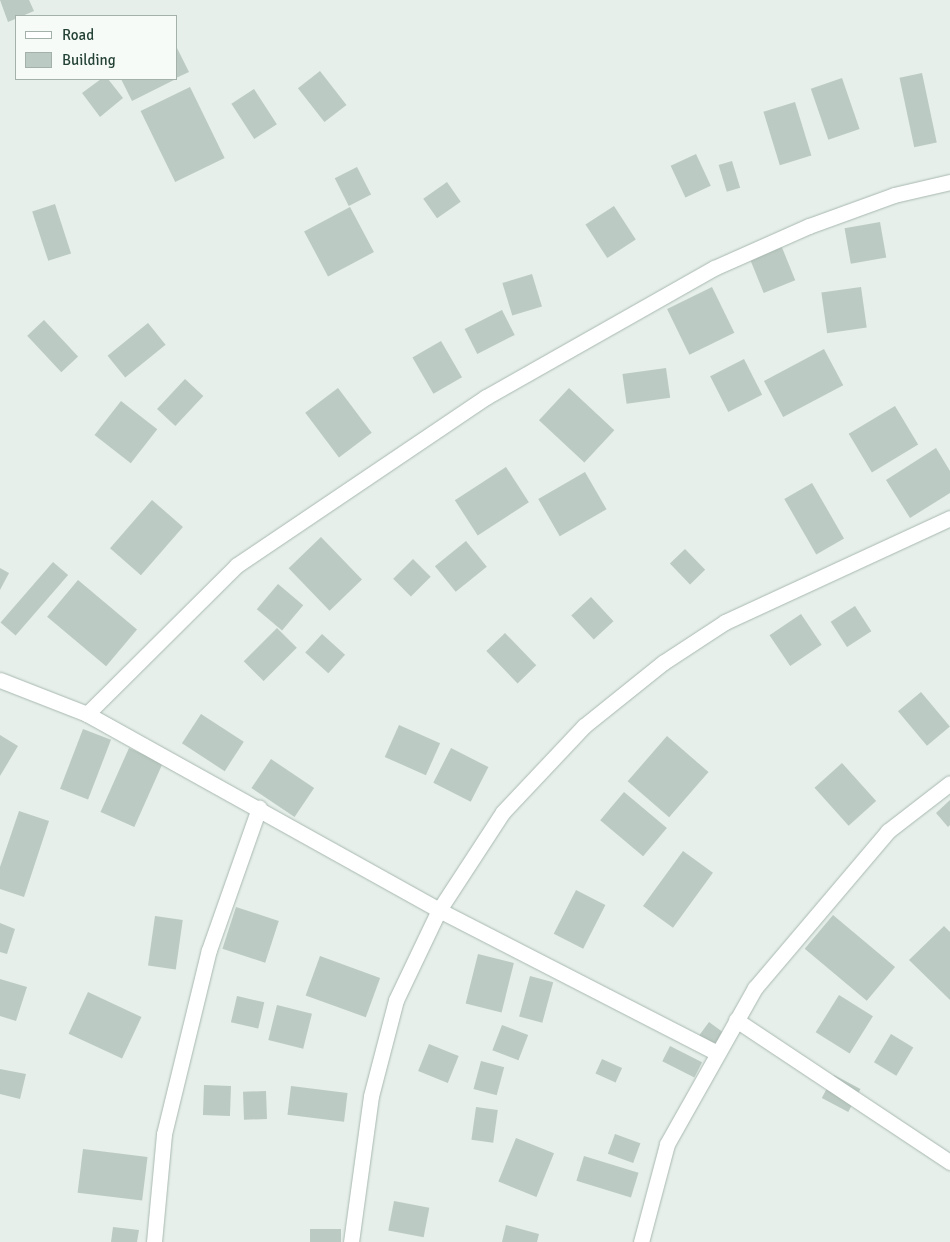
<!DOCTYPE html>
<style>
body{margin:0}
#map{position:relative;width:950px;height:1242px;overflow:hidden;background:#e6efea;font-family:Signika,sans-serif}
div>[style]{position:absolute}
.building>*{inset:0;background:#bbcac2;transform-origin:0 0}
.roads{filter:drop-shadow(0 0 1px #a8b8b0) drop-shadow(0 0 1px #a8b8b0)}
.street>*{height:15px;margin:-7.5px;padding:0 7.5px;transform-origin:7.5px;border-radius:7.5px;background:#fff}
span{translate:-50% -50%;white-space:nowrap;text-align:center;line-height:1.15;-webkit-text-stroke:4px #f7fbf8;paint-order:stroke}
.legend{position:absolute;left:15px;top:15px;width:162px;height:65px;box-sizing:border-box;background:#f7fbf8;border:1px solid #a3b1aa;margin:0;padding:6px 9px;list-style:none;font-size:15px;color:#244236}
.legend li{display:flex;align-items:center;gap:10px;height:25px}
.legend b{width:25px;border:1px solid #a3b1aa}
</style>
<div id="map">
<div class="building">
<div style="clip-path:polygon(0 0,29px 0,34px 11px,8px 22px)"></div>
<div style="clip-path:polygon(176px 46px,189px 72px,176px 78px)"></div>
<div style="left:320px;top:71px;width:43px;height:28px;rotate:52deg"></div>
<div style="left:922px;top:73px;width:71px;height:23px;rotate:78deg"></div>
<div style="left:842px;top:78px;width:54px;height:33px;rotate:71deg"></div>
<div style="clip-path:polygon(101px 79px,108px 79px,123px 98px,100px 117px,82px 93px)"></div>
<div style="clip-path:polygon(121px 79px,176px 79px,132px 101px)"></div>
<div style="left:190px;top:87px;width:79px;height:55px;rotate:64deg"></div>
<div style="left:254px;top:89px;width:42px;height:27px;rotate:57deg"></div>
<div style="left:795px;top:102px;width:56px;height:33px;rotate:73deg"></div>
<div style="left:696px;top:154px;width:35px;height:28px;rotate:65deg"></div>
<div style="left:732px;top:161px;width:28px;height:14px;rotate:73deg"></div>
<div style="left:357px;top:167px;width:31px;height:25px;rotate:63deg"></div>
<div style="left:447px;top:182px;width:24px;height:29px;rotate:55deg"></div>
<div style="left:55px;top:204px;width:52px;height:24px;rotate:72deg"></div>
<div style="left:614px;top:206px;width:40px;height:34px;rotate:57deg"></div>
<div style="left:350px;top:207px;width:51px;height:52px;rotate:62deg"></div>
<div style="left:880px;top:222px;width:36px;height:36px;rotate:80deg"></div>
<div style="left:781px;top:245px;width:38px;height:34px;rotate:68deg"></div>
<div style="left:532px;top:274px;width:34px;height:31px;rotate:73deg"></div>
<div style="left:712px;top:287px;width:51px;height:50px;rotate:64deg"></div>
<div style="left:861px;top:287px;width:41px;height:40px;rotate:82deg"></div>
<div style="left:502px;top:310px;width:28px;height:42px;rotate:63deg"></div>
<div style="left:44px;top:320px;width:50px;height:23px;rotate:47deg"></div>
<div style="left:148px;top:323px;width:28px;height:52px;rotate:51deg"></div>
<div style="left:441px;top:341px;width:42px;height:33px;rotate:60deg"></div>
<div style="left:824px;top:349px;width:41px;height:68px;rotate:62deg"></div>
<div style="left:744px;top:359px;width:40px;height:38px;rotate:63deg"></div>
<div style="left:666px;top:368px;width:30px;height:44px;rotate:82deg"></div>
<div style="left:185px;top:379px;width:25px;height:41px;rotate:43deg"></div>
<div style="left:338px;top:388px;width:56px;height:41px;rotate:53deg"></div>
<div style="left:569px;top:388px;width:62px;height:44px;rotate:43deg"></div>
<div style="left:121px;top:401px;width:46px;height:43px;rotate:38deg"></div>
<div style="left:895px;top:406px;width:45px;height:54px;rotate:59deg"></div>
<div style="clip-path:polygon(936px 448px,950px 471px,950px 493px,910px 518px,886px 480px)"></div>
<div style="left:506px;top:467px;width:42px;height:61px;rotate:57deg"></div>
<div style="left:585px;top:472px;width:43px;height:54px;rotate:60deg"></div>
<div style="left:812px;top:483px;width:64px;height:32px;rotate:60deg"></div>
<div style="left:152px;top:500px;width:41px;height:64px;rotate:41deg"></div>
<div style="left:321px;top:537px;width:59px;height:45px;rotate:46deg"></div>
<div style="left:466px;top:541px;width:33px;height:40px;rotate:51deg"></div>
<div style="left:685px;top:549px;width:29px;height:21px;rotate:46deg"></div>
<div style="left:413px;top:559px;width:25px;height:28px;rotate:45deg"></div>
<div style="left:53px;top:562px;width:20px;height:80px;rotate:41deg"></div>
<div style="clip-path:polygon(0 568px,9px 573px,0 590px)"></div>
<div style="left:78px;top:580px;width:77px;height:48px;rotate:40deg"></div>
<div style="left:278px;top:584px;width:33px;height:33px;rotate:40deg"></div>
<div style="left:591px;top:597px;width:33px;height:27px;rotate:47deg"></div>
<div style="left:855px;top:606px;width:30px;height:29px;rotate:57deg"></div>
<div style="left:801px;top:614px;width:37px;height:38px;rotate:56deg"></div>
<div style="left:277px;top:628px;width:28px;height:47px;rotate:45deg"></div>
<div style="left:505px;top:633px;width:45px;height:26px;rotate:46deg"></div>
<div style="left:322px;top:634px;width:31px;height:25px;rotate:42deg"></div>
<div style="left:921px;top:692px;width:45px;height:30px;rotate:50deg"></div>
<div style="left:201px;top:714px;width:51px;height:35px;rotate:33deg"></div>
<div style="left:399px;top:725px;width:45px;height:35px;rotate:24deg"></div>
<div style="left:83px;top:729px;width:30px;height:64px;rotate:21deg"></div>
<div style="clip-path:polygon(0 735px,18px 746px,0 776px)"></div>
<div style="left:667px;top:736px;width:55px;height:60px;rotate:41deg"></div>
<div style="left:129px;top:748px;width:37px;height:70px;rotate:24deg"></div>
<div style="left:451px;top:748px;width:42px;height:39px;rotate:27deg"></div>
<div style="left:271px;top:759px;width:52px;height:35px;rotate:34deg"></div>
<div style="left:842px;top:763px;width:51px;height:37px;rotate:48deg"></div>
<div style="left:624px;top:792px;width:56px;height:37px;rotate:40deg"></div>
<div style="clip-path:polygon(950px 800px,950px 825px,948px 827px,936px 813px)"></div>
<div style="clip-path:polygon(19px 811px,49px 821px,24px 897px,0 889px,0 867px)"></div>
<div style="left:683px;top:851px;width:37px;height:68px;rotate:36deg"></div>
<div style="left:576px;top:890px;width:33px;height:49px;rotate:27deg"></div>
<div style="left:236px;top:907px;width:45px;height:44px;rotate:18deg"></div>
<div style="left:833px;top:915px;width:81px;height:44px;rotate:40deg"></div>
<div style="left:155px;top:916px;width:28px;height:50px;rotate:8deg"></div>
<div style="clip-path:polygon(0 923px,15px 929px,7px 954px,0 952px)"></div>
<div style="clip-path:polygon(944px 926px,950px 932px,950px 1000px,909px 960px)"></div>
<div style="left:478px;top:954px;width:37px;height:51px;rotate:14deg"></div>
<div style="left:320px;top:956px;width:64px;height:42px;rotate:20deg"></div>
<div style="left:530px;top:976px;width:24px;height:42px;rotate:15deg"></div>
<div style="clip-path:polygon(0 979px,27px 987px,16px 1021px,0 1016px)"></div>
<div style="left:88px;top:992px;width:59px;height:46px;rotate:25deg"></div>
<div style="left:839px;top:995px;width:40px;height:44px;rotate:32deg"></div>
<div style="left:237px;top:996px;width:28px;height:27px;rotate:13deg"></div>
<div style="left:277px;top:1005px;width:36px;height:36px;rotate:14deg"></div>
<div style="left:709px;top:1022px;width:19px;height:19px;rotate:36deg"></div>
<div style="left:502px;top:1025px;width:28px;height:27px;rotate:21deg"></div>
<div style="left:891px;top:1034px;width:26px;height:33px;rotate:31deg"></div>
<div style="left:429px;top:1044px;width:32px;height:29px;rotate:22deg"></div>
<div style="left:670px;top:1046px;width:36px;height:17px;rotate:27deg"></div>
<div style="left:602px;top:1059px;width:22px;height:16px;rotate:24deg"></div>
<div style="left:481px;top:1061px;width:24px;height:29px;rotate:15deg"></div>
<div style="clip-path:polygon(0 1069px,26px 1074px,20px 1099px,0 1094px)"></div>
<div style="left:834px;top:1075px;width:30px;height:26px;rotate:28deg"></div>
<div style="left:204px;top:1085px;width:27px;height:30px;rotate:2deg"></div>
<div style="left:291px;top:1086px;width:57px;height:29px;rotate:7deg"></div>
<div style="left:266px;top:1091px;width:28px;height:23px;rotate:88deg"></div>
<div style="left:476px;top:1107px;width:22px;height:33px;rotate:8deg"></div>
<div style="left:615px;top:1134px;width:27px;height:21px;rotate:20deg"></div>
<div style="left:516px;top:1138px;width:41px;height:47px;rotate:22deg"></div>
<div style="left:83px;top:1149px;width:65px;height:44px;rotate:7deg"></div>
<div style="left:584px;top:1156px;width:57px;height:26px;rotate:17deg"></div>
<div style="left:394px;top:1201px;width:36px;height:30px;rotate:11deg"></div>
<div style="clip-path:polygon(506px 1225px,539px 1234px,537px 1242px,502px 1242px)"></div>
<div style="clip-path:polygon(113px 1227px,139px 1230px,137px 1242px,111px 1242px)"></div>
<div style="left:310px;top:1229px;width:31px;height:13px"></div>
</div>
<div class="roads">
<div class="street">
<div style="left:0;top:680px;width:93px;rotate:21.3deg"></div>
<div style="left:87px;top:714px;width:403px;rotate:29.1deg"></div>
<div style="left:439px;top:910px;width:313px;rotate:27.2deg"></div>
<div style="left:87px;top:714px;width:211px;rotate:-44.8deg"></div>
<div style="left:237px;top:565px;width:300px;rotate:-34deg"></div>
<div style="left:486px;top:397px;width:262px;rotate:-29.5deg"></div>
<div style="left:714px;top:268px;width:104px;rotate:-23.9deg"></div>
<div style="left:809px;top:226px;width:90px;rotate:-20deg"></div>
<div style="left:894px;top:195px;width:57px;rotate:-13.1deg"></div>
<div style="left:736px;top:1020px;width:257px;rotate:33.6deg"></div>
<div style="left:154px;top:1242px;width:108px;rotate:-84.7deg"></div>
<div style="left:164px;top:1134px;width:189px;rotate:-76.3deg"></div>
<div style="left:209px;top:950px;width:151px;rotate:-70.6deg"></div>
<div style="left:351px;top:1242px;width:147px;rotate:-82.2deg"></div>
<div style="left:371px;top:1096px;width:99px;rotate:-75.4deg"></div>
<div style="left:396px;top:1000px;width:100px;rotate:-64.5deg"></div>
<div style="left:439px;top:910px;width:117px;rotate:-56.9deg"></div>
<div style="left:503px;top:812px;width:118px;rotate:-46.7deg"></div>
<div style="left:584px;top:726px;width:102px;rotate:-38.7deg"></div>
<div style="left:664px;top:662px;width:73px;rotate:-33.3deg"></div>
<div style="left:725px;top:622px;width:248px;rotate:-24.8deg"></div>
<div style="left:641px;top:1242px;width:101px;rotate:-75.1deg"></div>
<div style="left:667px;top:1144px;width:179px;rotate:-60.6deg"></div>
<div style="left:755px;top:988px;width:206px;rotate:-49.7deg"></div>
<div style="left:888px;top:831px;width:78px;rotate:-37.7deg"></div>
</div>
</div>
<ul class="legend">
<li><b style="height:6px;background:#fff"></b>Road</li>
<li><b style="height:14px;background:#bbcac2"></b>Building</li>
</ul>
</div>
